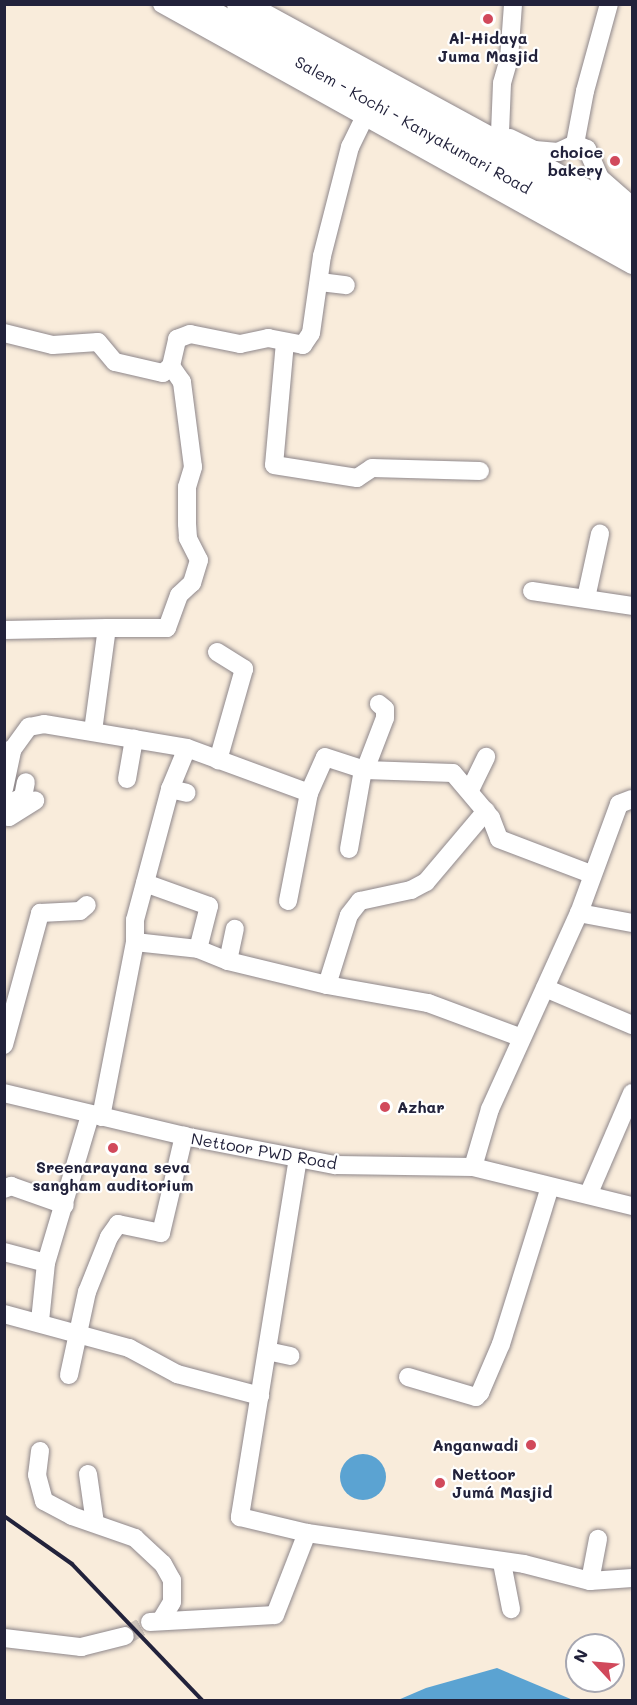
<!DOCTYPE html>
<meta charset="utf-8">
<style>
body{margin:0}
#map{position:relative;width:637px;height:1705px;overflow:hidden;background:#f9ecdb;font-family:Mali,sans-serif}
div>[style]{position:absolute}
.water>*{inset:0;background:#5ba3d2}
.round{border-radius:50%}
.minor-tunnel>*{height:18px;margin-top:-9px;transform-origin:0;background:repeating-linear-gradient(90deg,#cec4bb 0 18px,transparent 0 27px)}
.roads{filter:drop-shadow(0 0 2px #8e878b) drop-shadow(0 0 2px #8e878b)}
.minor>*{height:18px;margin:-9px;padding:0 9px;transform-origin:9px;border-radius:9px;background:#fff}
.highway>*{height:26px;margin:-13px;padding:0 13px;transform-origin:13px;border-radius:13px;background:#fff}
.rail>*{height:4px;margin:-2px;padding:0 2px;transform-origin:2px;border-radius:2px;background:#22223b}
.dots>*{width:16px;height:16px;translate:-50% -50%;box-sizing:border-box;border:3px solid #fff;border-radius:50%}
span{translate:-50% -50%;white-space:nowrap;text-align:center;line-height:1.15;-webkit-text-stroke:4.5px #fff;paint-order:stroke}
.poi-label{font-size:16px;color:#22223b;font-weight:700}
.right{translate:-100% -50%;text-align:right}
.left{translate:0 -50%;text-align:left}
.street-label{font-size:16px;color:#22223b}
.frame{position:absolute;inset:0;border:6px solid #22223b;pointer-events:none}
.north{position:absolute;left:565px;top:1633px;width:60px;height:60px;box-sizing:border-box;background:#fff;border:2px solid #a7a7b1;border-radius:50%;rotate:296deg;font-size:16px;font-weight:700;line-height:24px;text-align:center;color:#22223b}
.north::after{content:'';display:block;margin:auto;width:21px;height:27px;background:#d1495b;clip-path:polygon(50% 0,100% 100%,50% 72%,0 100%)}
</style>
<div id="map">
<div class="water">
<div class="round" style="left:340px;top:1454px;width:46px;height:46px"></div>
<div style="clip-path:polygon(497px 1668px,573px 1700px,398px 1700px,426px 1688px)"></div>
</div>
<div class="minor-tunnel">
<div style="left:125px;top:1636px;width:29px;rotate:-29deg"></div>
</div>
<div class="roads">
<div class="minor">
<div style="left:162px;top:4px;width:538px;rotate:29.04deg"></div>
<div style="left:500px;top:133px;width:50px;rotate:-87.7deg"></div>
<div style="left:502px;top:83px;width:25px;rotate:-74deg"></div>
<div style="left:509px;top:59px;width:55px;rotate:-85.8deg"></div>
<div style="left:510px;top:138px;width:28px;rotate:26deg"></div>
<div style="left:535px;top:150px;width:23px;rotate:5deg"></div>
<div style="left:558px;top:152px;width:19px;rotate:-25deg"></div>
<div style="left:575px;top:144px;width:13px;rotate:23deg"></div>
<div style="left:587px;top:149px;width:32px;rotate:66deg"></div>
<div style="left:600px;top:178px;width:43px;rotate:41.2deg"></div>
<div style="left:575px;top:144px;width:54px;rotate:-79.3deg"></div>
<div style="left:585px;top:91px;width:90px;rotate:-74.6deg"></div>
<div style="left:320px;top:282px;width:26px;rotate:7deg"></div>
<div style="left:4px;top:333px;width:50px;rotate:13.8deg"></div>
<div style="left:53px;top:345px;width:45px;rotate:-3.8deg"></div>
<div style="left:98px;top:342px;width:26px;rotate:50deg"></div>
<div style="left:115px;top:362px;width:49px;rotate:12.9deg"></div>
<div style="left:163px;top:373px;width:11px;rotate:-41deg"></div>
<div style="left:171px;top:366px;width:28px;rotate:-77deg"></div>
<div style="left:177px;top:339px;width:14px;rotate:-21deg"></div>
<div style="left:190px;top:334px;width:51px;rotate:11.3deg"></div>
<div style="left:240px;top:344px;width:29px;rotate:-12deg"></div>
<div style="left:268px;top:338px;width:36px;rotate:11deg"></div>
<div style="left:303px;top:345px;width:14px;rotate:-56deg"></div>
<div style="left:311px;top:333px;width:78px;rotate:-81.9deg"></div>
<div style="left:322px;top:256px;width:113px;rotate:-75.6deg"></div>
<div style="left:350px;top:147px;width:34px;rotate:-64deg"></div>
<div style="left:285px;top:342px;width:123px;rotate:95.1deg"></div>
<div style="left:274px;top:465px;width:84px;rotate:8.9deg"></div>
<div style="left:357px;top:478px;width:18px;rotate:-34deg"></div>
<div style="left:372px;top:468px;width:108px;rotate:1.6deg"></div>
<div style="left:532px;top:591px;width:101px;rotate:8.5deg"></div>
<div style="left:586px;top:598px;width:66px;rotate:-77.7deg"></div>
<div style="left:4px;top:630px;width:103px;rotate:-1.1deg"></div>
<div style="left:217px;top:652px;width:32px;rotate:32deg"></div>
<div style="left:244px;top:669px;width:95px;rotate:105.9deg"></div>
<div style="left:93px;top:731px;width:104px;rotate:-82.3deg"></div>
<div style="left:107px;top:628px;width:60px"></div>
<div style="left:167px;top:628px;width:35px;rotate:-70deg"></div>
<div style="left:179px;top:595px;width:18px;rotate:-43deg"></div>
<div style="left:192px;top:583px;width:24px;rotate:-73deg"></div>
<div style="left:199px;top:560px;width:25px;rotate:-117deg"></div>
<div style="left:188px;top:538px;width:14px;rotate:-94deg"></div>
<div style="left:187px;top:524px;width:37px;rotate:-90deg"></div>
<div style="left:187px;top:487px;width:21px;rotate:-73deg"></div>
<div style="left:193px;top:467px;width:86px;rotate:-97.4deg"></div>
<div style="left:182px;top:382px;width:19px;rotate:-125deg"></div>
<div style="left:4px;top:751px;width:8px;rotate:-7deg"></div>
<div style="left:12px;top:750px;width:29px;rotate:-54deg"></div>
<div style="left:29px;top:727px;width:15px;rotate:-11deg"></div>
<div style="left:44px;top:724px;width:145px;rotate:9.5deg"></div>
<div style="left:187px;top:748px;width:130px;rotate:20.2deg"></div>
<div style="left:309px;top:793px;width:39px;rotate:-66deg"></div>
<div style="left:325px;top:757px;width:42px;rotate:18deg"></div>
<div style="left:365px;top:770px;width:88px;rotate:2deg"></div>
<div style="left:453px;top:773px;width:59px;rotate:49.8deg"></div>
<div style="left:491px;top:818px;width:22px;rotate:69deg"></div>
<div style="left:499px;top:839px;width:98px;rotate:20.8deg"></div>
<div style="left:365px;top:770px;width:56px;rotate:-69deg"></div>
<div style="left:385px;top:718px;width:9px;rotate:-90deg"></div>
<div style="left:385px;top:709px;width:8px;rotate:-140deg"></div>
<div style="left:127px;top:779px;width:41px;rotate:-80.1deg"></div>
<div style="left:4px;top:789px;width:40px;rotate:-78deg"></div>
<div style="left:170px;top:789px;width:17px;rotate:13deg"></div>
<div style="left:470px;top:790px;width:37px;rotate:-64deg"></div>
<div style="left:6px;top:805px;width:19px;rotate:-25deg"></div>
<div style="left:23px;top:797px;width:15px;rotate:-79deg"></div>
<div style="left:4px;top:815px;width:5px;rotate:22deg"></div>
<div style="left:9px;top:817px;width:31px;rotate:-32deg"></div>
<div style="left:349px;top:849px;width:80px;rotate:-80deg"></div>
<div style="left:145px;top:883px;width:68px;rotate:19.8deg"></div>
<div style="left:209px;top:906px;width:44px;rotate:104.3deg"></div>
<div style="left:288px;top:901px;width:110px;rotate:-79deg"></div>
<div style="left:579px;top:913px;width:54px;rotate:10.7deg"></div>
<div style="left:135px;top:942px;width:63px;rotate:6.3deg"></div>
<div style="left:198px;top:949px;width:32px;rotate:22deg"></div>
<div style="left:228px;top:961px;width:102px;rotate:13.6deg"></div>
<div style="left:327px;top:985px;width:103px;rotate:10.1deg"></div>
<div style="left:428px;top:1003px;width:100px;rotate:20.4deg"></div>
<div style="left:228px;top:961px;width:33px;rotate:-78deg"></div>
<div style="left:327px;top:985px;width:73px;rotate:-72.6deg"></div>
<div style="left:349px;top:915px;width:18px;rotate:-52deg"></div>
<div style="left:360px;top:901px;width:52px;rotate:-12.2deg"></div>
<div style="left:411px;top:890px;width:17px;rotate:-28deg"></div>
<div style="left:426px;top:882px;width:93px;rotate:-49.8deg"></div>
<div style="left:545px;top:988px;width:95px;rotate:23deg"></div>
<div style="left:4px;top:1045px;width:137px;rotate:-74.7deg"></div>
<div style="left:40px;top:913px;width:40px;rotate:-2.9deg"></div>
<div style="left:80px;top:911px;width:9px;rotate:-41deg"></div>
<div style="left:4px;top:1093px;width:185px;rotate:13.4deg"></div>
<div style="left:184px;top:1136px;width:154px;rotate:10.9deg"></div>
<div style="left:335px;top:1165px;width:138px;rotate:0.8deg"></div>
<div style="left:473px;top:1167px;width:164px;rotate:13.8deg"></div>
<div style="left:101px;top:1117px;width:178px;rotate:-79deg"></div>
<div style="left:135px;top:942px;width:22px;rotate:-90deg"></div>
<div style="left:135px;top:920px;width:136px;rotate:-75deg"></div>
<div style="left:170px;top:789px;width:44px;rotate:-67.5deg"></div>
<div style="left:298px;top:1158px;width:364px;rotate:99.2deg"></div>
<div style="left:240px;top:1517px;width:69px;rotate:13.4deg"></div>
<div style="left:473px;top:1167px;width:60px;rotate:-73.7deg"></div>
<div style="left:490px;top:1109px;width:215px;rotate:-65.6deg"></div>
<div style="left:579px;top:913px;width:116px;rotate:-69.8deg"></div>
<div style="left:619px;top:804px;width:14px;rotate:-21deg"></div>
<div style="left:4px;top:1189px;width:8px;rotate:-23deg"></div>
<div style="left:11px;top:1186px;width:57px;rotate:19.4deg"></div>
<div style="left:589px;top:1193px;width:109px;rotate:-66.7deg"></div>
<div style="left:4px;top:1252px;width:43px;rotate:14.7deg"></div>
<div style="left:46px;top:1263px;width:154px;rotate:-73.4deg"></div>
<div style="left:4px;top:1314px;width:130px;rotate:15.2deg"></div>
<div style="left:129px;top:1348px;width:55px;rotate:28.4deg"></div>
<div style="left:177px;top:1374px;width:86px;rotate:14.8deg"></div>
<div style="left:40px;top:1321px;width:58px;rotate:-84.1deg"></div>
<div style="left:267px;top:1351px;width:24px;rotate:12deg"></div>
<div style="left:69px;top:1375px;width:85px;rotate:-77.8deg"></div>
<div style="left:87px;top:1292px;width:59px;rotate:-68.2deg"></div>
<div style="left:109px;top:1237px;width:16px;rotate:-55deg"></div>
<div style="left:118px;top:1224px;width:44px;rotate:11.8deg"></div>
<div style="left:161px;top:1233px;width:100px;rotate:-76.7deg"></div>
<div style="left:408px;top:1377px;width:71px;rotate:16.4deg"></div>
<div style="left:476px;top:1397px;width:6px;rotate:-45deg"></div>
<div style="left:480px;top:1393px;width:53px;rotate:-66.8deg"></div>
<div style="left:501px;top:1344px;width:164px;rotate:-72.7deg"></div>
<div style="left:40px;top:1451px;width:24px;rotate:97deg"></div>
<div style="left:37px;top:1475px;width:27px;rotate:75deg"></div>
<div style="left:44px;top:1501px;width:32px;rotate:28deg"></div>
<div style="left:72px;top:1516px;width:67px;rotate:19.2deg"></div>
<div style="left:135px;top:1538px;width:38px;rotate:43deg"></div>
<div style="left:163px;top:1564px;width:18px;rotate:61deg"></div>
<div style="left:172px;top:1580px;width:22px;rotate:90deg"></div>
<div style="left:172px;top:1602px;width:21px;rotate:121deg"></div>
<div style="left:88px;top:1474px;width:49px;rotate:81.9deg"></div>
<div style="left:502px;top:1563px;width:47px;rotate:78.9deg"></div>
<div style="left:590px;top:1581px;width:43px;rotate:-79.2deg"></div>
<div style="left:150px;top:1622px;width:125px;rotate:-3.2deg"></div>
<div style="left:275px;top:1615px;width:88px;rotate:-68.7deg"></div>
<div style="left:307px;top:1533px;width:219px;rotate:8.1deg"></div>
<div style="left:524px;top:1564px;width:68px;rotate:14.4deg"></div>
<div style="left:590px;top:1581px;width:42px;rotate:-4.1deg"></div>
<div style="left:4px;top:1638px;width:78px;rotate:6.7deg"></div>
<div style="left:81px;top:1647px;width:45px;rotate:-14deg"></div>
</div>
<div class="highway">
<div style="left:193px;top:4px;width:501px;rotate:28.77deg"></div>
<div style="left:240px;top:4px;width:447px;rotate:28.6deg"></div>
</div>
</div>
<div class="rail">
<div style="left:4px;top:1516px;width:83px;rotate:35.2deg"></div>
<div style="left:72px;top:1564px;width:188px;rotate:46.3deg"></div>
</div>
<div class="dots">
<div style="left:488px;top:19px;background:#d1495b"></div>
<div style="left:615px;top:161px;background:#d1495b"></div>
<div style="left:385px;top:1107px;background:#d1495b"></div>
<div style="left:113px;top:1148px;background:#d1495b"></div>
<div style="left:531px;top:1445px;background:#d1495b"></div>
<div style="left:440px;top:1483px;background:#d1495b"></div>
</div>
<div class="poi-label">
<span style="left:488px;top:47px">Al-Hidaya<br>Juma Masjid</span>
<span class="right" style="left:603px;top:161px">choice<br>bakery</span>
<span class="left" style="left:397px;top:1107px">Azhar</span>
<span style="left:113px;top:1176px">Sreenarayana seva<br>sangham auditorium</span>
<span class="right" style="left:519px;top:1445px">Anganwadi</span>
<span class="left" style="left:452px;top:1483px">Nettoor<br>Jumá Masjid</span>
</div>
<div class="street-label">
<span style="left:413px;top:125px;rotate:29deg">Salem - Kochi - Kanyakumari Road</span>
<span style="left:264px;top:1151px;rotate:10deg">Nettoor PWD Road</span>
</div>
<div class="frame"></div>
<div class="north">N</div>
</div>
